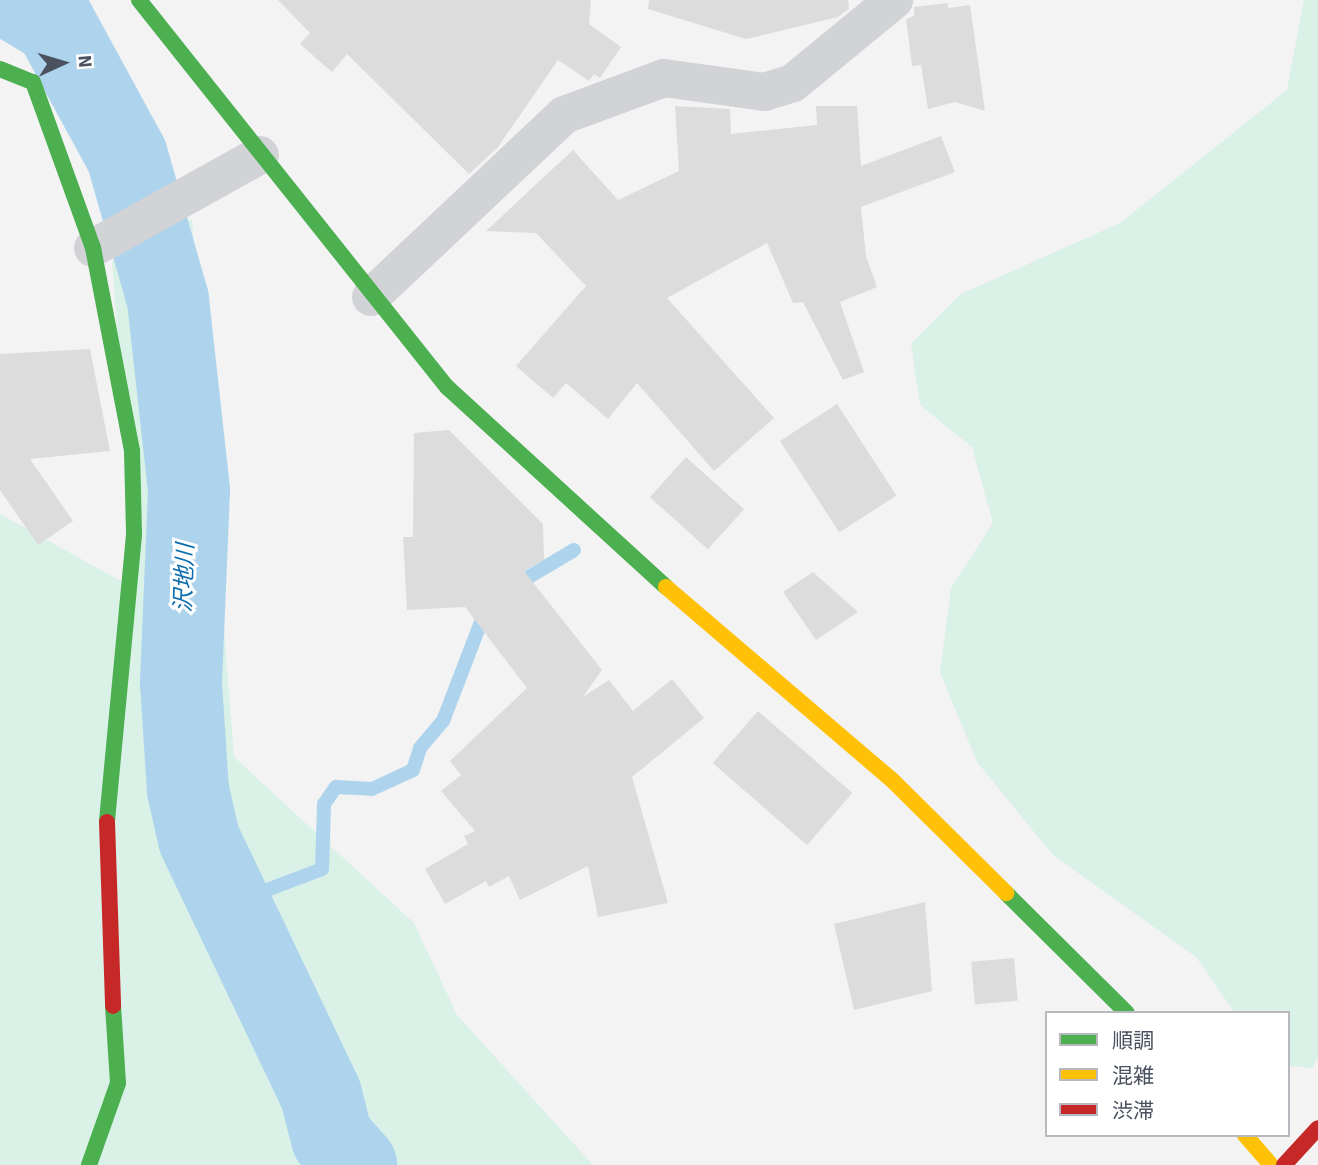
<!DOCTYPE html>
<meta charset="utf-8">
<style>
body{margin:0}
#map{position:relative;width:1318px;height:1165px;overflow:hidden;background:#f3f3f3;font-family:"Source Sans 3","Noto Sans JP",sans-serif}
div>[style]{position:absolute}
.green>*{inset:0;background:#d9f1e6}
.stream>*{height:14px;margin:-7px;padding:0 7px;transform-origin:7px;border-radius:7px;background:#aed4ed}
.river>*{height:82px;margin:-41px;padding:0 41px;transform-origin:41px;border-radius:41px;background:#aed4ed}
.building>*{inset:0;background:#dcdcdd;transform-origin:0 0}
.street>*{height:38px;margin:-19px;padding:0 19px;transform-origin:19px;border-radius:19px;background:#d1d3d6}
.fast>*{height:16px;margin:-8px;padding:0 8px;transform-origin:8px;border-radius:8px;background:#4caf50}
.slow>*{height:16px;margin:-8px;padding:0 8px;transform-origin:8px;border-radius:8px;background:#ffc107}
.jam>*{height:16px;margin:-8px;padding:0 8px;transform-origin:8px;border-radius:8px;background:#c62828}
span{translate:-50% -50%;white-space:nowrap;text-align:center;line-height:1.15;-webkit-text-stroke:6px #fff;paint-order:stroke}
.water-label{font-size:23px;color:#0f6ead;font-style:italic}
.legend{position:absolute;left:1045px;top:1011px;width:245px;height:126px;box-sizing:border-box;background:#fff;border:2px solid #b7b9bf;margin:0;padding:9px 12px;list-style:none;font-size:21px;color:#4a515f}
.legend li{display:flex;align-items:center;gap:14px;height:35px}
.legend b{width:35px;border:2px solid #b7b9bf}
.north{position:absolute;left:28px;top:28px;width:70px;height:70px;-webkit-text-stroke:5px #fff;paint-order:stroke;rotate:86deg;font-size:19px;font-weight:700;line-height:28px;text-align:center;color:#4a515f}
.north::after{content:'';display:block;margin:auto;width:24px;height:32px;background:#4a515f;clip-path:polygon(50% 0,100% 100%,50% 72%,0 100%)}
</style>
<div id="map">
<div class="green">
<div style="clip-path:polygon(1304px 0,1318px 0,1318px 1058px,1312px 1068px,1288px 1066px,1288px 1013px,1235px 1013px,1196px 957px,1053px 855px,977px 762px,940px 672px,951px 588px,993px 523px,972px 447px,920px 405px,911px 344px,961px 294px,1120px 223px,1287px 90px)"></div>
<div style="clip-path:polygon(192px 219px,234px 757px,414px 923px,457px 1015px,593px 1165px,0 1165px,0 514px,137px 590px,112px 262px)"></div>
</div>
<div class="stream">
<div style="left:512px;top:587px;width:72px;rotate:-30.8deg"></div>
<div style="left:230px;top:904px;width:98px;rotate:-20.8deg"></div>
<div style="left:322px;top:869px;width:65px;rotate:-88.2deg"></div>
<div style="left:324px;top:804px;width:21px;rotate:-55deg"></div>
<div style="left:336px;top:787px;width:36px;rotate:3deg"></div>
<div style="left:372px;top:789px;width:45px;rotate:-24.9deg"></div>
<div style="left:413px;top:770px;width:23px;rotate:-72deg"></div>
<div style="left:420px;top:748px;width:35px;rotate:-50deg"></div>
<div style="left:443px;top:721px;width:120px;rotate:-69deg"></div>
</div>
<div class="river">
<div style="left:15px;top:0;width:47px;rotate:31deg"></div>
<div style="left:55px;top:24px;width:150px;rotate:61.4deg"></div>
<div style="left:127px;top:156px;width:150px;rotate:74.1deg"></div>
<div style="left:168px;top:300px;width:192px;rotate:83.7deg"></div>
<div style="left:189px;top:491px;width:192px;rotate:92.4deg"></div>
<div style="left:181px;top:683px;width:107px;rotate:86.3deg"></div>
<div style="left:188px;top:790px;width:50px;rotate:77.3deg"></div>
<div style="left:199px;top:839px;width:284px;rotate:64.5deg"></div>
<div style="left:321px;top:1095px;width:44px;rotate:75.7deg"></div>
<div style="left:332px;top:1138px;width:36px;rotate:48deg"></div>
</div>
<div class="building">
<div style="clip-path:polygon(278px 0,591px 0,589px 24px,621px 47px,600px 78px,594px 74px,589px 81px,558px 60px,498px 147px,469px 174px,347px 54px,332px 72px,300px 44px,310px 33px)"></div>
<div style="clip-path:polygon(649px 0,848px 0,849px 9px,838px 17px,746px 39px,648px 9px)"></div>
<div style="clip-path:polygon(948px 3px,948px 8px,970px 5px,985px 111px,955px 102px,928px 109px,921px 65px,912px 66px,906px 19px,914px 16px,914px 7px)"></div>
<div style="clip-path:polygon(675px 106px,730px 109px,731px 134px,817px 125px,816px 106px,857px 106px,861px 166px,941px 136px,955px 172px,861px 207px,866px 256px,877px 287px,840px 302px,864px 372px,843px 380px,803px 302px,793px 303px,767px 243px,667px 298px,774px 418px,714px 471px,637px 383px,608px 419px,566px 383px,553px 398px,516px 366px,586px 286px,536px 233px,486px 231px,573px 150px,618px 200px,679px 171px)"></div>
<div style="clip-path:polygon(90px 349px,110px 451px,30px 459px,73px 521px,38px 545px,0 490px,0 354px)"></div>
<div style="left:837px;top:404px;width:109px;height:68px;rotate:57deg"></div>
<div style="clip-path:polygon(449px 430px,543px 524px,544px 560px,524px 571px,602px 670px,583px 697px,609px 680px,633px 711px,672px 679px,704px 718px,632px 777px,668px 903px,598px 917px,588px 866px,520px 900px,509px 876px,489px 887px,486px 881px,445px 904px,425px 869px,468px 844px,464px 836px,475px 831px,441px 791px,461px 775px,450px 761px,527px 688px,465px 607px,407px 610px,403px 537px,413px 537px,414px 433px)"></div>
<div style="left:686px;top:457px;width:78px;height:54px;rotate:42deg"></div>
<div style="clip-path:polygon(813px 572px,858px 612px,816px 640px,783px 592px)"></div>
<div style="left:758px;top:711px;width:125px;height:69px;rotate:41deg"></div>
<div style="clip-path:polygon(925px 902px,932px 991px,854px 1010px,834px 924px)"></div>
<div style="left:1014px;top:958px;width:43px;height:43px;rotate:85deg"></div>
</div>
<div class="street">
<div style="left:93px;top:248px;width:191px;rotate:-29.1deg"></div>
<div style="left:371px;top:297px;width:265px;rotate:-43.3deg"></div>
<div style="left:564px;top:115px;width:107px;rotate:-20.3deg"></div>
<div style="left:664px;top:78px;width:101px;rotate:8deg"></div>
<div style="left:764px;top:92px;width:30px;rotate:-17deg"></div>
<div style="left:793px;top:83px;width:131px;rotate:-39.4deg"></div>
</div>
<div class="fast">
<div style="left:139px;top:0;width:495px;rotate:51.5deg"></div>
<div style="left:447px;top:387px;width:297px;rotate:42.4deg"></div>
<div style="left:0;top:69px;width:35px;rotate:22deg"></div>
<div style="left:33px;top:82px;width:177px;rotate:70.1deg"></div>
<div style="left:93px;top:248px;width:207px;rotate:79.1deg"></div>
<div style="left:132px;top:451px;width:84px;rotate:88.6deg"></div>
<div style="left:134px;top:535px;width:288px;rotate:95.4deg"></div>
<div style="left:1006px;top:893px;width:170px;rotate:44.8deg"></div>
<div style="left:89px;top:1165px;width:87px;rotate:-70.5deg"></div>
<div style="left:118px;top:1083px;width:77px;rotate:-93.7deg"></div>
</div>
<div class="slow">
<div style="left:666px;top:587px;width:297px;rotate:40.5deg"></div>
<div style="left:892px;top:780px;width:161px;rotate:44.7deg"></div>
<div style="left:1245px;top:1135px;width:40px;rotate:49deg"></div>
</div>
<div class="jam">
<div style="left:107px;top:822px;width:184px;rotate:88.1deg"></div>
<div style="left:1284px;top:1165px;width:50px;rotate:-47.4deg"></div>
</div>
<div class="water-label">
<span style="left:185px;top:578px;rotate:-88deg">沢地川</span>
</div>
<ul class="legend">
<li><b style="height:9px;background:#4caf50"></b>順調</li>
<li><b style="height:9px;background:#ffc107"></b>混雑</li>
<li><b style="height:9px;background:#c62828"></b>渋滞</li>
</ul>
<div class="north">N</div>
</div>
